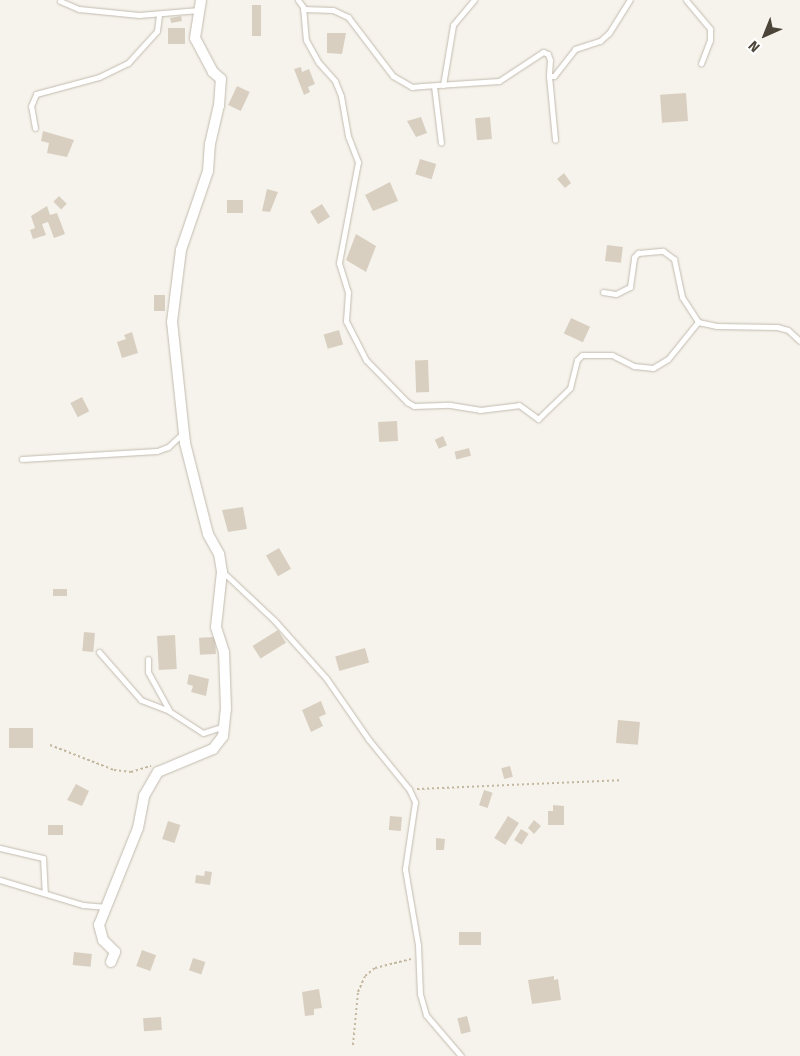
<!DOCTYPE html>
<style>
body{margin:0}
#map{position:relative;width:800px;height:1056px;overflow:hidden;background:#f6f3ec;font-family:"Fira Sans",sans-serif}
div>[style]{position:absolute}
.building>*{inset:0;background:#d8cfc1;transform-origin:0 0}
.path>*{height:2px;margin-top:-1px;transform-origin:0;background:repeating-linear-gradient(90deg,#c4b79f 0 2.5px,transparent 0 5px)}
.roads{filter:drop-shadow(0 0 1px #c2bbae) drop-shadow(0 0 1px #c2bbae)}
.lane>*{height:5px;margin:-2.5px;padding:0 2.5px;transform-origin:2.5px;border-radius:2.5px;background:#fff}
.street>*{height:10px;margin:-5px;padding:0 5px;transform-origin:5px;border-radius:5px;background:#fff}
span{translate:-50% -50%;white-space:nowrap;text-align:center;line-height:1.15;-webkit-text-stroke:4px #fff;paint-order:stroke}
.north{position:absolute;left:740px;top:10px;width:50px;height:50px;-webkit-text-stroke:4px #fff;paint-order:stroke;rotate:224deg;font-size:14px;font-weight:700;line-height:20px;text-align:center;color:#4b4439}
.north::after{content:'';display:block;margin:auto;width:18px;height:22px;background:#4b4439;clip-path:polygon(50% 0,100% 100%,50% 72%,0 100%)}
</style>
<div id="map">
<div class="building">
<div style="left:252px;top:5px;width:9px;height:31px"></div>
<div style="left:181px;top:16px;width:5px;height:11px;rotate:79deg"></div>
<div style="left:168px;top:28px;width:17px;height:16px"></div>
<div style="clip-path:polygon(327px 33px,346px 33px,342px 54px,327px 53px)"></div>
<div style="clip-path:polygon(301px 67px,302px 72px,309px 69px,315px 84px,308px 87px,310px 92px,304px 95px,294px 69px)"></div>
<div style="left:237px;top:86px;width:14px;height:21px;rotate:25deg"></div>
<div style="left:686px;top:93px;width:28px;height:26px;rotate:86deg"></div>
<div style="clip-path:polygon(421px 117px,427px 133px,416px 137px,407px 121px)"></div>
<div style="left:490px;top:117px;width:22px;height:15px;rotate:85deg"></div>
<div style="clip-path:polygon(43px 131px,74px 140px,67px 157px,47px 153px,49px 143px,41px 141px)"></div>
<div style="left:420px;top:159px;width:17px;height:16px;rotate:17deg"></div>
<div style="clip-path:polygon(564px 173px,571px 183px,565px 188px,557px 179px)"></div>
<div style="clip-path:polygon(390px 182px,398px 201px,373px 211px,365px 195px)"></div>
<div style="clip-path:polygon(267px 189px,278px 192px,270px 212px,262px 211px)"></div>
<div style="left:59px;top:196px;width:11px;height:8px;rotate:45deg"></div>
<div style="left:243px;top:200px;width:13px;height:16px;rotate:90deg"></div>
<div style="left:322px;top:204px;width:15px;height:14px;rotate:58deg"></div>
<div style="clip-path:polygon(47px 206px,50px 215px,57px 213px,65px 234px,54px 238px,48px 222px,42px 224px,46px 235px,33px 239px,30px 230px,35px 228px,31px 216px)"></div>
<div style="clip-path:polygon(356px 234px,376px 246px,366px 272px,346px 260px)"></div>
<div style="left:607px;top:245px;width:16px;height:16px;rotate:7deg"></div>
<div style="left:154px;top:295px;width:11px;height:16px"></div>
<div style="left:571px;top:318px;width:21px;height:17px;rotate:25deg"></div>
<div style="left:339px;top:330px;width:15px;height:16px;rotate:74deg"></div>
<div style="clip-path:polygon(132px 332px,138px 353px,122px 358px,117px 342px,126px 339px,124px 335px)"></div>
<div style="left:428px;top:360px;width:32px;height:13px;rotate:88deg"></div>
<div style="left:82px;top:397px;width:16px;height:13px;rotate:63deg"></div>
<div style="left:397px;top:421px;width:20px;height:19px;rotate:87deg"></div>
<div style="left:443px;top:436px;width:10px;height:9px;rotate:66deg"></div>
<div style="left:469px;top:448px;width:8px;height:15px;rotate:76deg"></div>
<div style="clip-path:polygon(243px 507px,247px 529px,228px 532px,222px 510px)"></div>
<div style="left:279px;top:548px;width:24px;height:15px;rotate:60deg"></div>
<div style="left:67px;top:589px;width:7px;height:14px;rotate:90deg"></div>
<div style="left:278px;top:630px;width:15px;height:30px;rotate:58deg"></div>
<div style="left:84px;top:632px;width:11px;height:19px;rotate:5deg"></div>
<div style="left:175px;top:635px;width:34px;height:18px;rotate:87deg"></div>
<div style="left:215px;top:637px;width:17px;height:16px;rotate:87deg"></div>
<div style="left:365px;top:648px;width:15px;height:31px;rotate:74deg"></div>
<div style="clip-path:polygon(189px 674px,209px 679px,206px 696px,191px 692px,193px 686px,187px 684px)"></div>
<div style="clip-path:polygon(321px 701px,326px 714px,319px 717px,323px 726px,311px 732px,302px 710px)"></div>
<div style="left:618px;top:720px;width:22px;height:23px;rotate:5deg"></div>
<div style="left:9px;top:728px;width:24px;height:20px"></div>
<div style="left:510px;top:766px;width:11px;height:9px;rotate:75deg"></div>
<div style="clip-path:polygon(76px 784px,89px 791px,82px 806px,67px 800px)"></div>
<div style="left:484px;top:790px;width:9px;height:16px;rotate:18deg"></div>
<div style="clip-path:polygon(553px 805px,564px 806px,564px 825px,548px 825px,548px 811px,553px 811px)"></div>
<div style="left:390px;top:816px;width:12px;height:14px;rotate:5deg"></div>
<div style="left:508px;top:816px;width:13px;height:26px;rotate:32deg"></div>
<div style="clip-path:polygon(534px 820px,541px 826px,534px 834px,528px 828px)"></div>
<div style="left:168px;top:821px;width:13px;height:19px;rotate:18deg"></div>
<div style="left:48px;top:825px;width:15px;height:10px"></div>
<div style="left:521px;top:829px;width:9px;height:13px;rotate:32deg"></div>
<div style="clip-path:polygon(436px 838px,445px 839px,444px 850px,436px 850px)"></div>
<div style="clip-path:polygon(205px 871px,212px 872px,210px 885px,195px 883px,196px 875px,204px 876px)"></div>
<div style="left:481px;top:932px;width:13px;height:22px;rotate:90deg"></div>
<div style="left:142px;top:950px;width:15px;height:17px;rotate:20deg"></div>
<div style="left:74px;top:952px;width:18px;height:13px;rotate:6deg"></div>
<div style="left:193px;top:958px;width:13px;height:13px;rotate:18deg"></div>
<div style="clip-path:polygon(554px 976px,554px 980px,558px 979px,561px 1000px,532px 1004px,528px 980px)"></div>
<div style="clip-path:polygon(319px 989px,322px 1008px,314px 1009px,314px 1015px,305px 1016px,302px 992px)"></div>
<div style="left:467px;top:1016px;width:16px;height:10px;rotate:76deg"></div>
<div style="left:161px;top:1017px;width:13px;height:18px;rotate:86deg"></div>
</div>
<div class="path">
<div style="left:50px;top:745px;width:69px;rotate:21.3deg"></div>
<div style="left:114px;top:770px;width:17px;rotate:7deg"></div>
<div style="left:131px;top:772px;width:21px;rotate:-17deg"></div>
<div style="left:417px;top:789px;width:203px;rotate:-2.5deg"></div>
<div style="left:353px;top:1045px;width:53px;rotate:-84.6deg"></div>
<div style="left:358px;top:992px;width:17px;rotate:-66deg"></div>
<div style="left:365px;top:976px;width:13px;rotate:-39deg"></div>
<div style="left:375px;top:968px;width:37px;rotate:-14deg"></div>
</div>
<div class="roads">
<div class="lane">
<div style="left:298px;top:0;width:9px;rotate:54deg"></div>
<div style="left:303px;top:7px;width:33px;rotate:85deg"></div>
<div style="left:306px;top:40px;width:26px;rotate:61deg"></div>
<div style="left:319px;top:63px;width:24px;rotate:48deg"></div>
<div style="left:335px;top:81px;width:16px;rotate:68deg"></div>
<div style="left:341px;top:96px;width:41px;rotate:80.1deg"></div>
<div style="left:348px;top:136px;width:28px;rotate:69deg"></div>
<div style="left:358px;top:162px;width:103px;rotate:100.7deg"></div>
<div style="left:339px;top:263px;width:30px;rotate:73deg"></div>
<div style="left:348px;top:292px;width:29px;rotate:94deg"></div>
<div style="left:346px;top:321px;width:44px;rotate:62.9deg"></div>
<div style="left:366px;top:360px;width:59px;rotate:45.7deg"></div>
<div style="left:407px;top:402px;width:8px;rotate:30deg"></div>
<div style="left:414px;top:406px;width:36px;rotate:-2deg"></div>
<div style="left:450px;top:405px;width:30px;rotate:9deg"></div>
<div style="left:480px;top:410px;width:39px;rotate:-7deg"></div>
<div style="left:519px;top:405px;width:24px;rotate:36deg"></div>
<div style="left:538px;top:419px;width:45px;rotate:-44.1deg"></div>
<div style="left:570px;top:388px;width:29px;rotate:-76deg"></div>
<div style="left:577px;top:360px;width:7px;rotate:-45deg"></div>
<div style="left:582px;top:355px;width:30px"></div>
<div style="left:612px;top:355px;width:25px;rotate:27deg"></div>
<div style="left:634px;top:366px;width:19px;rotate:6deg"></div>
<div style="left:653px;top:368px;width:17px;rotate:-31deg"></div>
<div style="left:668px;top:359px;width:48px;rotate:-51deg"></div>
<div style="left:698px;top:322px;width:19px;rotate:12deg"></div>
<div style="left:717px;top:326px;width:60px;rotate:1deg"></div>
<div style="left:777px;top:327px;width:11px;rotate:15deg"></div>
<div style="left:788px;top:330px;width:16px;rotate:43deg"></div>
<div style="left:686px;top:0;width:38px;rotate:50deg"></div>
<div style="left:710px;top:29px;width:11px;rotate:90deg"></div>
<div style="left:710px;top:40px;width:25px;rotate:111deg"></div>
<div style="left:60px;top:1px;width:21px;rotate:23deg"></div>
<div style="left:79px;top:9px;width:60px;rotate:5.7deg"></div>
<div style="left:139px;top:15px;width:60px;rotate:-4.8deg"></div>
<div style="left:303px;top:9px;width:30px;rotate:2deg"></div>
<div style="left:333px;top:10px;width:17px;rotate:25deg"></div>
<div style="left:348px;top:17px;width:74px;rotate:52.7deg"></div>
<div style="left:393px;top:76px;width:22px;rotate:30deg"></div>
<div style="left:412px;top:87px;width:10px;rotate:-6deg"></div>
<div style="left:422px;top:86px;width:77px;rotate:-3.7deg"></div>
<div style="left:499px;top:81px;width:53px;rotate:-33.4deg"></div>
<div style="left:543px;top:52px;width:5px;rotate:22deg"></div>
<div style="left:548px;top:54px;width:6px;rotate:72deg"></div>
<div style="left:550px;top:60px;width:16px;rotate:94deg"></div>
<div style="left:549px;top:76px;width:5px"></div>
<div style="left:554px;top:76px;width:34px;rotate:-52deg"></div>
<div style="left:575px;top:49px;width:26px;rotate:-18deg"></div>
<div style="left:600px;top:41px;width:12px;rotate:-42deg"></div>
<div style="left:609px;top:33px;width:39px;rotate:-58deg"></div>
<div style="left:549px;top:76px;width:64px;rotate:84.6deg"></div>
<div style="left:443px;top:85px;width:61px;rotate:-80.5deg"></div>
<div style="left:453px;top:25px;width:33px;rotate:-50deg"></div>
<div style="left:434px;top:86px;width:57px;rotate:83deg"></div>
<div style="left:35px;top:128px;width:22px;rotate:-100deg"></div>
<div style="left:31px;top:106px;width:13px;rotate:-67deg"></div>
<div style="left:36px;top:94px;width:65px;rotate:-15.1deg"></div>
<div style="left:99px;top:77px;width:32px;rotate:-26deg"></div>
<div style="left:128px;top:63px;width:43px;rotate:-47.8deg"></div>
<div style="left:157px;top:31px;width:17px;rotate:-83deg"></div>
<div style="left:603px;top:292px;width:13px;rotate:9deg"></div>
<div style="left:616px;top:294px;width:16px;rotate:-27deg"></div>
<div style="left:630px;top:287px;width:30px;rotate:-82deg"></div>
<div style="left:634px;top:257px;width:6px;rotate:-45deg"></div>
<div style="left:638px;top:253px;width:25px;rotate:-5deg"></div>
<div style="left:663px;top:251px;width:14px;rotate:36deg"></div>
<div style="left:674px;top:259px;width:39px;rotate:78deg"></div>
<div style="left:682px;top:297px;width:30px;rotate:57deg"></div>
<div style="left:22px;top:459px;width:135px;rotate:-3.4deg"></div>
<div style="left:157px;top:451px;width:12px;rotate:-20deg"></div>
<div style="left:168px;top:447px;width:22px;rotate:-43deg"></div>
<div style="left:223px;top:572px;width:70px;rotate:43.3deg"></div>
<div style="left:274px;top:620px;width:78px;rotate:48.1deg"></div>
<div style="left:326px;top:678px;width:75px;rotate:55.3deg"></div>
<div style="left:369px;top:740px;width:63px;rotate:50.8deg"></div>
<div style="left:409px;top:789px;width:14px;rotate:65deg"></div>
<div style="left:415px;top:802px;width:68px;rotate:98.5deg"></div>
<div style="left:405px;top:869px;width:77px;rotate:80.3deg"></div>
<div style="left:418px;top:945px;width:49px;rotate:87.7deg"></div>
<div style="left:420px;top:994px;width:22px;rotate:74deg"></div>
<div style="left:426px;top:1015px;width:54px;rotate:49.5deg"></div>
<div style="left:99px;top:652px;width:64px;rotate:48.8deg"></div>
<div style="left:141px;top:700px;width:30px;rotate:21deg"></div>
<div style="left:169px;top:711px;width:40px;rotate:32.9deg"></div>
<div style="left:203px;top:733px;width:22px;rotate:-18deg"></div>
<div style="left:148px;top:659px;width:13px;rotate:90deg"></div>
<div style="left:148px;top:672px;width:43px;rotate:61.1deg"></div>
<div style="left:0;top:848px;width:44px;rotate:13.1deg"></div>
<div style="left:43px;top:858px;width:34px;rotate:87deg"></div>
<div style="left:0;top:880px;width:87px;rotate:16.8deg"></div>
<div style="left:83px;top:905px;width:24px;rotate:5deg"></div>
</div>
<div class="street">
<div style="left:111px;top:962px;width:11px;rotate:-68deg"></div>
<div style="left:115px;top:952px;width:17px;rotate:-135deg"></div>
<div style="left:103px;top:940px;width:16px;rotate:-105deg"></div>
<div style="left:99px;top:925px;width:105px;rotate:-68.1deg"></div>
<div style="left:138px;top:828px;width:33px;rotate:-79deg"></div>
<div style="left:144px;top:796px;width:28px;rotate:-60deg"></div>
<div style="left:158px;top:772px;width:60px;rotate:-22.7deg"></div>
<div style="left:213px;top:749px;width:16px;rotate:-52deg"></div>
<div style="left:223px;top:736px;width:27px;rotate:-84deg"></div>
<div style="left:226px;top:709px;width:57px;rotate:-92deg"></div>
<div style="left:224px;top:652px;width:26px;rotate:-108deg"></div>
<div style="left:216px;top:627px;width:55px;rotate:-83.8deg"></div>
<div style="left:222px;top:572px;width:18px;rotate:-99deg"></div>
<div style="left:219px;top:554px;width:23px;rotate:-119deg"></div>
<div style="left:208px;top:534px;width:94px;rotate:-104.2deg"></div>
<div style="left:185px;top:443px;width:122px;rotate:-96.1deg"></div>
<div style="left:172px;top:322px;width:73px;rotate:-82.9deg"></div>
<div style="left:181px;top:250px;width:83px;rotate:-71.1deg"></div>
<div style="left:208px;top:171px;width:27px;rotate:-86deg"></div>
<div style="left:210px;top:144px;width:39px;rotate:-77deg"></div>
<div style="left:219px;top:106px;width:27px;rotate:-86deg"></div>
<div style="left:221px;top:79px;width:11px;rotate:-139deg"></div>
<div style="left:213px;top:72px;width:38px;rotate:-118deg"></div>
<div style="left:195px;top:38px;width:38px;rotate:-81deg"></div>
</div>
</div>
<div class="north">N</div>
</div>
